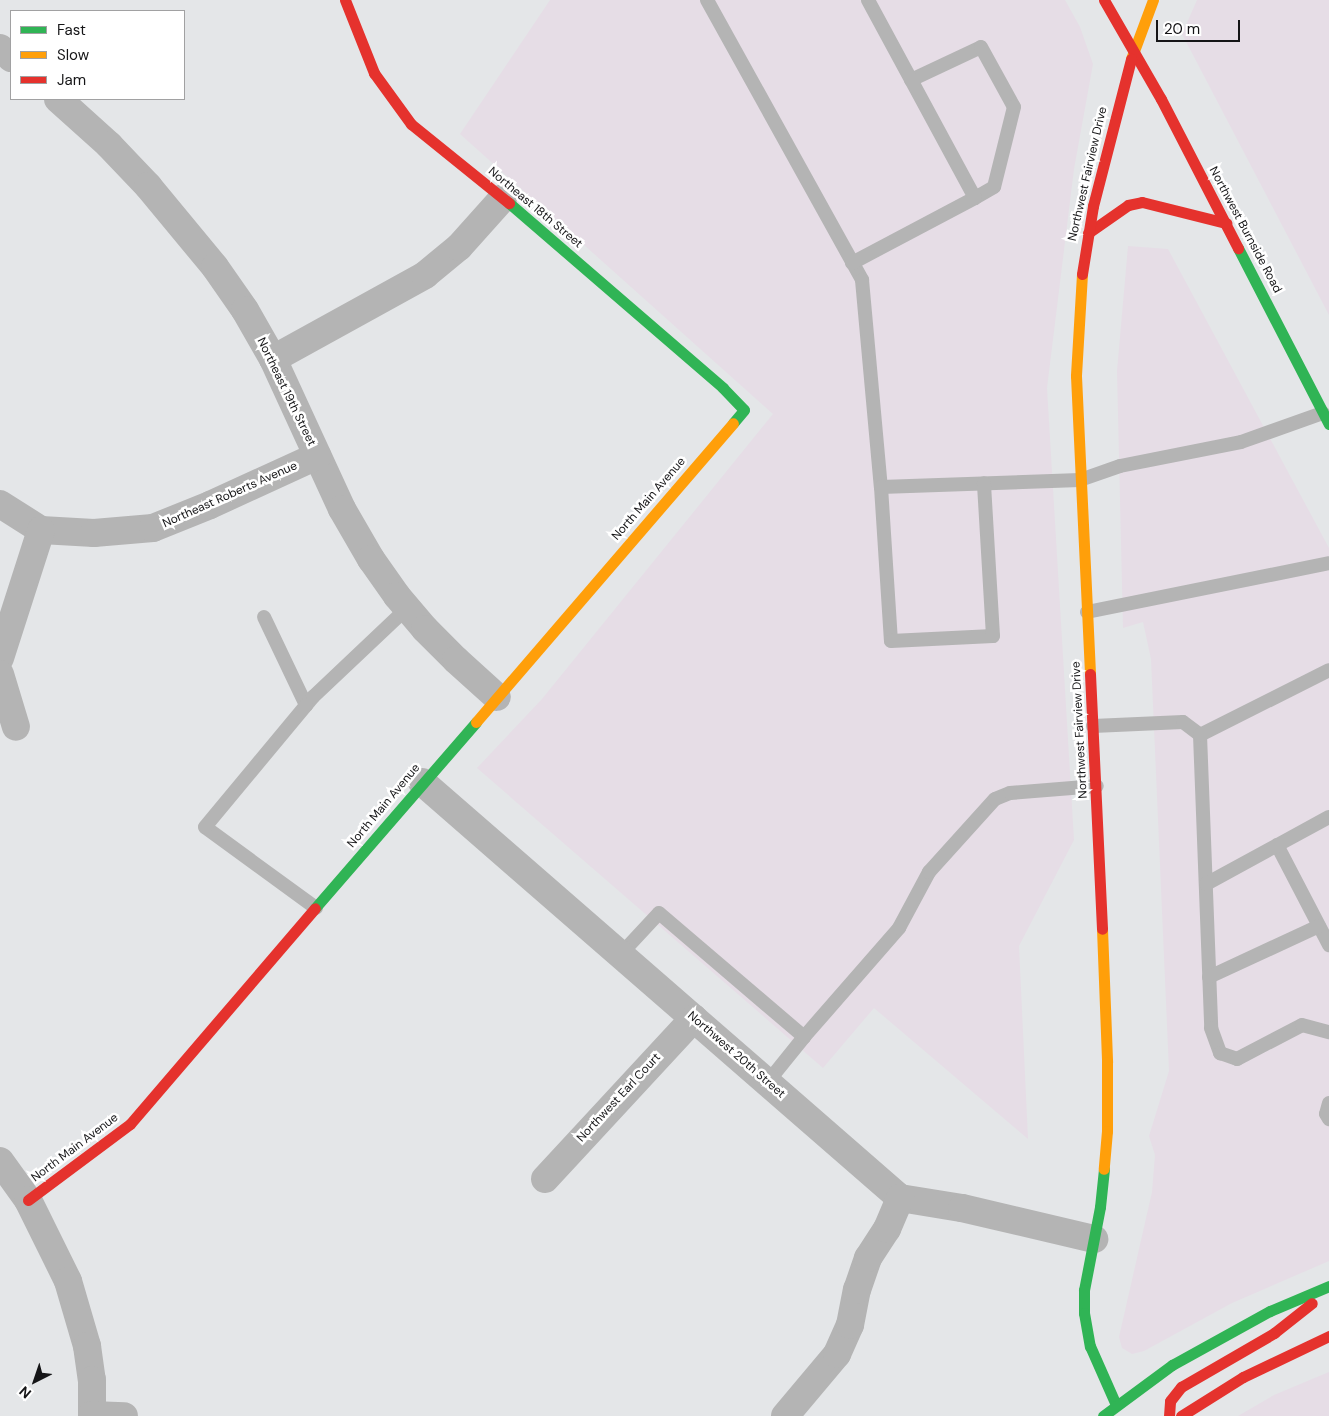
<!DOCTYPE html>
<style>
body{margin:0}
#map{position:relative;width:1329px;height:1416px;overflow:hidden;background:#e4e6e8;font-family:"DM Sans",sans-serif}
div>[style]{position:absolute}
.commercial>*{inset:0;background:#e6dde6}
.lane>*{height:14px;margin:-7px;padding:0 7px;transform-origin:7px;border-radius:7px;background:#b4b4b4}
.street>*{height:28px;margin:-14px;padding:0 14px;transform-origin:14px;border-radius:14px;background:#b4b4b4}
.fast>*{height:11px;margin:-5.5px;padding:0 5.5px;transform-origin:5.5px;border-radius:5.5px;background:#30b455}
.slow>*{height:11px;margin:-5.5px;padding:0 5.5px;transform-origin:5.5px;border-radius:5.5px;background:#ff9f0a}
.jam>*{height:11px;margin:-5.5px;padding:0 5.5px;transform-origin:5.5px;border-radius:5.5px;background:#e5322d}
span{translate:-50% -50%;white-space:nowrap;text-align:center;line-height:1.15;-webkit-text-stroke:5px #fff;paint-order:stroke}
.street-label{font-size:12px;color:#151517}
.legend{position:absolute;left:10px;top:10px;width:175px;height:90px;box-sizing:border-box;background:#fff;border:1px solid #a1a1a2;margin:0;padding:6px 9px;list-style:none;font-size:15px;color:#151517}
.legend li{display:flex;align-items:center;gap:10px;height:25px}
.legend b{width:25px;border:1px solid #a1a1a2}
.north{position:absolute;left:10px;top:1356px;width:50px;height:50px;-webkit-text-stroke:4px #fff;paint-order:stroke;rotate:221deg;font-size:14px;font-weight:700;line-height:20px;text-align:center;color:#151517}
.north::after{content:'';display:block;margin:auto;width:18px;height:22px;background:#151517;clip-path:polygon(50% 0,100% 100%,50% 72%,0 100%)}
.scale{position:absolute;left:1156px;top:20px;width:84px;height:22px;box-sizing:border-box;border:2px solid #151517;border-top:0;padding-left:6px;font-size:15px;line-height:18px;white-space:nowrap;color:#151517;-webkit-text-stroke:4px #fff;paint-order:stroke}
</style>
<div id="map">
<div class="commercial">
<div style="clip-path:polygon(550px 0,1065px 0,1080px 27px,1093px 64px,1074px 169px,1047px 388px,1074px 840px,1019px 946px,1028px 1139px,874px 1008px,823px 1068px,477px 768px,542px 699px,773px 414px,460px 134px)"></div>
<div style="clip-path:polygon(1197px 0,1329px 0,1329px 315px,1182px 34px)"></div>
<div style="clip-path:polygon(1128px 246px,1168px 249px,1329px 548px,1329px 1261px,1232px 1303px,1144px 1351px,1132px 1354px,1122px 1348px,1119px 1337px,1152px 1192px,1155px 1155px,1149px 1136px,1169px 1071px,1151px 659px,1143px 622px,1123px 628px,1117px 371px)"></div>
<div style="clip-path:polygon(1329px 1372px,1329px 1416px,1238px 1416px,1274px 1395px)"></div>
</div>
<div class="lane">
<div style="left:707px;top:0;width:320px;rotate:61deg"></div>
<div style="left:862px;top:280px;width:208px;rotate:84.8deg"></div>
<div style="left:881px;top:487px;width:199px;rotate:-2deg"></div>
<div style="left:1080px;top:480px;width:42px;rotate:-19.3deg"></div>
<div style="left:1120px;top:466px;width:123px;rotate:-11.2deg"></div>
<div style="left:1241px;top:442px;width:87px;rotate:-19.5deg"></div>
<div style="left:911px;top:80px;width:77px;rotate:-25.2deg"></div>
<div style="left:981px;top:47px;width:68px;rotate:61.2deg"></div>
<div style="left:1014px;top:107px;width:82px;rotate:104deg"></div>
<div style="left:994px;top:187px;width:22px;rotate:150deg"></div>
<div style="left:852px;top:263px;width:139px;rotate:-27.9deg"></div>
<div style="left:975px;top:198px;width:225px;rotate:-118.4deg"></div>
<div style="left:881px;top:487px;width:154px;rotate:86.3deg"></div>
<div style="left:891px;top:641px;width:102px;rotate:-2.8deg"></div>
<div style="left:993px;top:636px;width:153px;rotate:-93.4deg"></div>
<div style="left:1087px;top:612px;width:247px;rotate:-11.4deg"></div>
<div style="left:264px;top:617px;width:98px;rotate:64.5deg"></div>
<div style="left:1093px;top:726px;width:90px;rotate:-2.5deg"></div>
<div style="left:1183px;top:722px;width:21px;rotate:37deg"></div>
<div style="left:1200px;top:735px;width:293px;rotate:87.8deg"></div>
<div style="left:1211px;top:1028px;width:27px;rotate:70deg"></div>
<div style="left:1220px;top:1053px;width:18px;rotate:19deg"></div>
<div style="left:1237px;top:1059px;width:73px;rotate:-27.6deg"></div>
<div style="left:1302px;top:1025px;width:28px;rotate:15deg"></div>
<div style="left:1200px;top:735px;width:144px;rotate:-26.7deg"></div>
<div style="left:1277px;top:845px;width:113px;rotate:62.5deg"></div>
<div style="left:1206px;top:884px;width:140px;rotate:-28.6deg"></div>
<div style="left:316px;top:908px;width:137px;rotate:-143.9deg"></div>
<div style="left:205px;top:827px;width:169px;rotate:-50.3deg"></div>
<div style="left:313px;top:697px;width:129px;rotate:-43.4deg"></div>
<div style="left:620px;top:955px;width:57px;rotate:-47.1deg"></div>
<div style="left:659px;top:913px;width:191px;rotate:40.5deg"></div>
<div style="left:804px;top:1037px;width:59px;rotate:128.8deg"></div>
<div style="left:1209px;top:977px;width:121px;rotate:-24.9deg"></div>
<div style="left:804px;top:1037px;width:145px;rotate:-48.9deg"></div>
<div style="left:899px;top:928px;width:64px;rotate:-61.8deg"></div>
<div style="left:929px;top:872px;width:98px;rotate:-47.9deg"></div>
<div style="left:995px;top:799px;width:16px;rotate:-22deg"></div>
<div style="left:1010px;top:793px;width:87px;rotate:-4.6deg"></div>
<div style="left:1329px;top:1103px;width:11px;rotate:105deg"></div>
<div style="left:1326px;top:1114px;width:6px;rotate:59deg"></div>
</div>
<div class="street">
<div style="left:0;top:48px;width:15px;rotate:42deg"></div>
<div style="left:58px;top:99px;width:69px;rotate:42deg"></div>
<div style="left:109px;top:145px;width:57px;rotate:46.4deg"></div>
<div style="left:148px;top:186px;width:105px;rotate:50.4deg"></div>
<div style="left:215px;top:267px;width:52px;rotate:55.1deg"></div>
<div style="left:245px;top:310px;width:56px;rotate:60.3deg"></div>
<div style="left:273px;top:359px;width:165px;rotate:65.3deg"></div>
<div style="left:342px;top:509px;width:58px;rotate:59.9deg"></div>
<div style="left:371px;top:559px;width:45px;rotate:54.9deg"></div>
<div style="left:397px;top:596px;width:43px;rotate:49.7deg"></div>
<div style="left:425px;top:629px;width:44px;rotate:45deg"></div>
<div style="left:456px;top:660px;width:55px;rotate:42.1deg"></div>
<div style="left:273px;top:359px;width:174px;rotate:-28.9deg"></div>
<div style="left:425px;top:275px;width:44px;rotate:-39.5deg"></div>
<div style="left:459px;top:247px;width:66px;rotate:-48.1deg"></div>
<div style="left:0;top:504px;width:49px;rotate:32.4deg"></div>
<div style="left:41px;top:530px;width:53px;rotate:3.2deg"></div>
<div style="left:94px;top:533px;width:59px;rotate:-4.8deg"></div>
<div style="left:153px;top:528px;width:61px;rotate:-22deg"></div>
<div style="left:210px;top:505px;width:118px;rotate:-24.6deg"></div>
<div style="left:0;top:658px;width:134px;rotate:-72.2deg"></div>
<div style="left:0;top:674px;width:55px;rotate:73.2deg"></div>
<div style="left:422px;top:782px;width:634px;rotate:41.03deg"></div>
<div style="left:900px;top:1198px;width:63px;rotate:9.2deg"></div>
<div style="left:962px;top:1208px;width:136px;rotate:13.2deg"></div>
<div style="left:0;top:1161px;width:48px;rotate:54.3deg"></div>
<div style="left:28px;top:1200px;width:90px;rotate:63.7deg"></div>
<div style="left:68px;top:1281px;width:68px;rotate:73.7deg"></div>
<div style="left:87px;top:1346px;width:34px;rotate:82deg"></div>
<div style="left:92px;top:1380px;width:36px;rotate:90deg"></div>
<div style="left:545px;top:1179px;width:219px;rotate:-47.2deg"></div>
<div style="left:92px;top:1415px;width:32px;rotate:2deg"></div>
<div style="left:785px;top:1416px;width:81px;rotate:-50deg"></div>
<div style="left:837px;top:1354px;width:32px;rotate:-66deg"></div>
<div style="left:850px;top:1325px;width:36px;rotate:-79deg"></div>
<div style="left:857px;top:1290px;width:34px;rotate:-71deg"></div>
<div style="left:868px;top:1258px;width:35px;rotate:-57deg"></div>
<div style="left:887px;top:1229px;width:34px;rotate:-67deg"></div>
</div>
<div class="fast">
<div style="left:509px;top:203px;width:283px;rotate:40.8deg"></div>
<div style="left:723px;top:388px;width:30px;rotate:46deg"></div>
<div style="left:744px;top:410px;width:17px;rotate:130deg"></div>
<div style="left:1238px;top:248px;width:198px;rotate:62.7deg"></div>
<div style="left:315px;top:908px;width:246px;rotate:-49.1deg"></div>
<div style="left:1104px;top:1169px;width:38px;rotate:96deg"></div>
<div style="left:1100px;top:1207px;width:85px;rotate:100.9deg"></div>
<div style="left:1084px;top:1290px;width:23px;rotate:90deg"></div>
<div style="left:1084px;top:1313px;width:34px;rotate:80deg"></div>
<div style="left:1090px;top:1346px;width:64px;rotate:66.2deg"></div>
<div style="left:1103px;top:1416px;width:86px;rotate:-36.5deg"></div>
<div style="left:1172px;top:1365px;width:112px;rotate:-28.9deg"></div>
<div style="left:1270px;top:1311px;width:64px;rotate:-23deg"></div>
</div>
<div class="slow">
<div style="left:1131px;top:59px;width:63px;rotate:-69.6deg"></div>
<div style="left:1082px;top:274px;width:102px;rotate:93.4deg"></div>
<div style="left:1076px;top:376px;width:298px;rotate:87.3deg"></div>
<div style="left:476px;top:722px;width:394px;rotate:-49.3deg"></div>
<div style="left:1102px;top:929px;width:133px;rotate:87.8deg"></div>
<div style="left:1107px;top:1062px;width:69px;rotate:90deg"></div>
<div style="left:1107px;top:1131px;width:38px;rotate:95deg"></div>
</div>
<div class="jam">
<div style="left:345px;top:0;width:79px;rotate:68.3deg"></div>
<div style="left:374px;top:73px;width:63px;rotate:54deg"></div>
<div style="left:411px;top:124px;width:126px;rotate:38.9deg"></div>
<div style="left:1104px;top:0;width:114px;rotate:60.1deg"></div>
<div style="left:1161px;top:99px;width:168px;rotate:62.7deg"></div>
<div style="left:1088px;top:233px;width:49px;rotate:-35deg"></div>
<div style="left:1128px;top:205px;width:14px;rotate:-12deg"></div>
<div style="left:1142px;top:202px;width:87px;rotate:14deg"></div>
<div style="left:1082px;top:274px;width:69px;rotate:-80.8deg"></div>
<div style="left:1093px;top:206px;width:152px;rotate:-75.5deg"></div>
<div style="left:1090px;top:674px;width:255px;rotate:87.3deg"></div>
<div style="left:28px;top:1200px;width:127px;rotate:-36.7deg"></div>
<div style="left:130px;top:1124px;width:284px;rotate:-49.4deg"></div>
<div style="left:1169px;top:1416px;width:15px;rotate:-86deg"></div>
<div style="left:1170px;top:1401px;width:18px;rotate:-52deg"></div>
<div style="left:1181px;top:1387px;width:108px;rotate:-30.1deg"></div>
<div style="left:1274px;top:1333px;width:48px;rotate:-38.3deg"></div>
<div style="left:1181px;top:1416px;width:73px;rotate:-32.2deg"></div>
<div style="left:1243px;top:1377px;width:95px;rotate:-25.5deg"></div>
</div>
<div class="street-label">
<span style="left:1088px;top:174px;rotate:-77deg">Northwest Fairview Drive</span>
<span style="left:535px;top:208px;rotate:40deg">Northeast 18th Street</span>
<span style="left:1245px;top:230px;rotate:62deg">Northwest Burnside Road</span>
<span style="left:286px;top:392px;rotate:64deg">Northeast 19th Street</span>
<span style="left:230px;top:495px;rotate:-24deg">Northeast Roberts Avenue</span>
<span style="left:649px;top:499px;rotate:-49deg">North Main Avenue</span>
<span style="left:1080px;top:730px;rotate:-93deg">Northwest Fairview Drive</span>
<span style="left:384px;top:806px;rotate:-50deg">North Main Avenue</span>
<span style="left:736px;top:1055px;rotate:41deg">Northwest 20th Street</span>
<span style="left:619px;top:1098px;rotate:-47deg">Northwest Earl Court</span>
<span style="left:75px;top:1148px;rotate:-37deg">North Main Avenue</span>
</div>
<ul class="legend">
<li><b style="height:6px;background:#30b455"></b>Fast</li>
<li><b style="height:6px;background:#ff9f0a"></b>Slow</li>
<li><b style="height:6px;background:#e5322d"></b>Jam</li>
</ul>
<div class="north">N</div>
<div class="scale">20 m</div>
</div>
